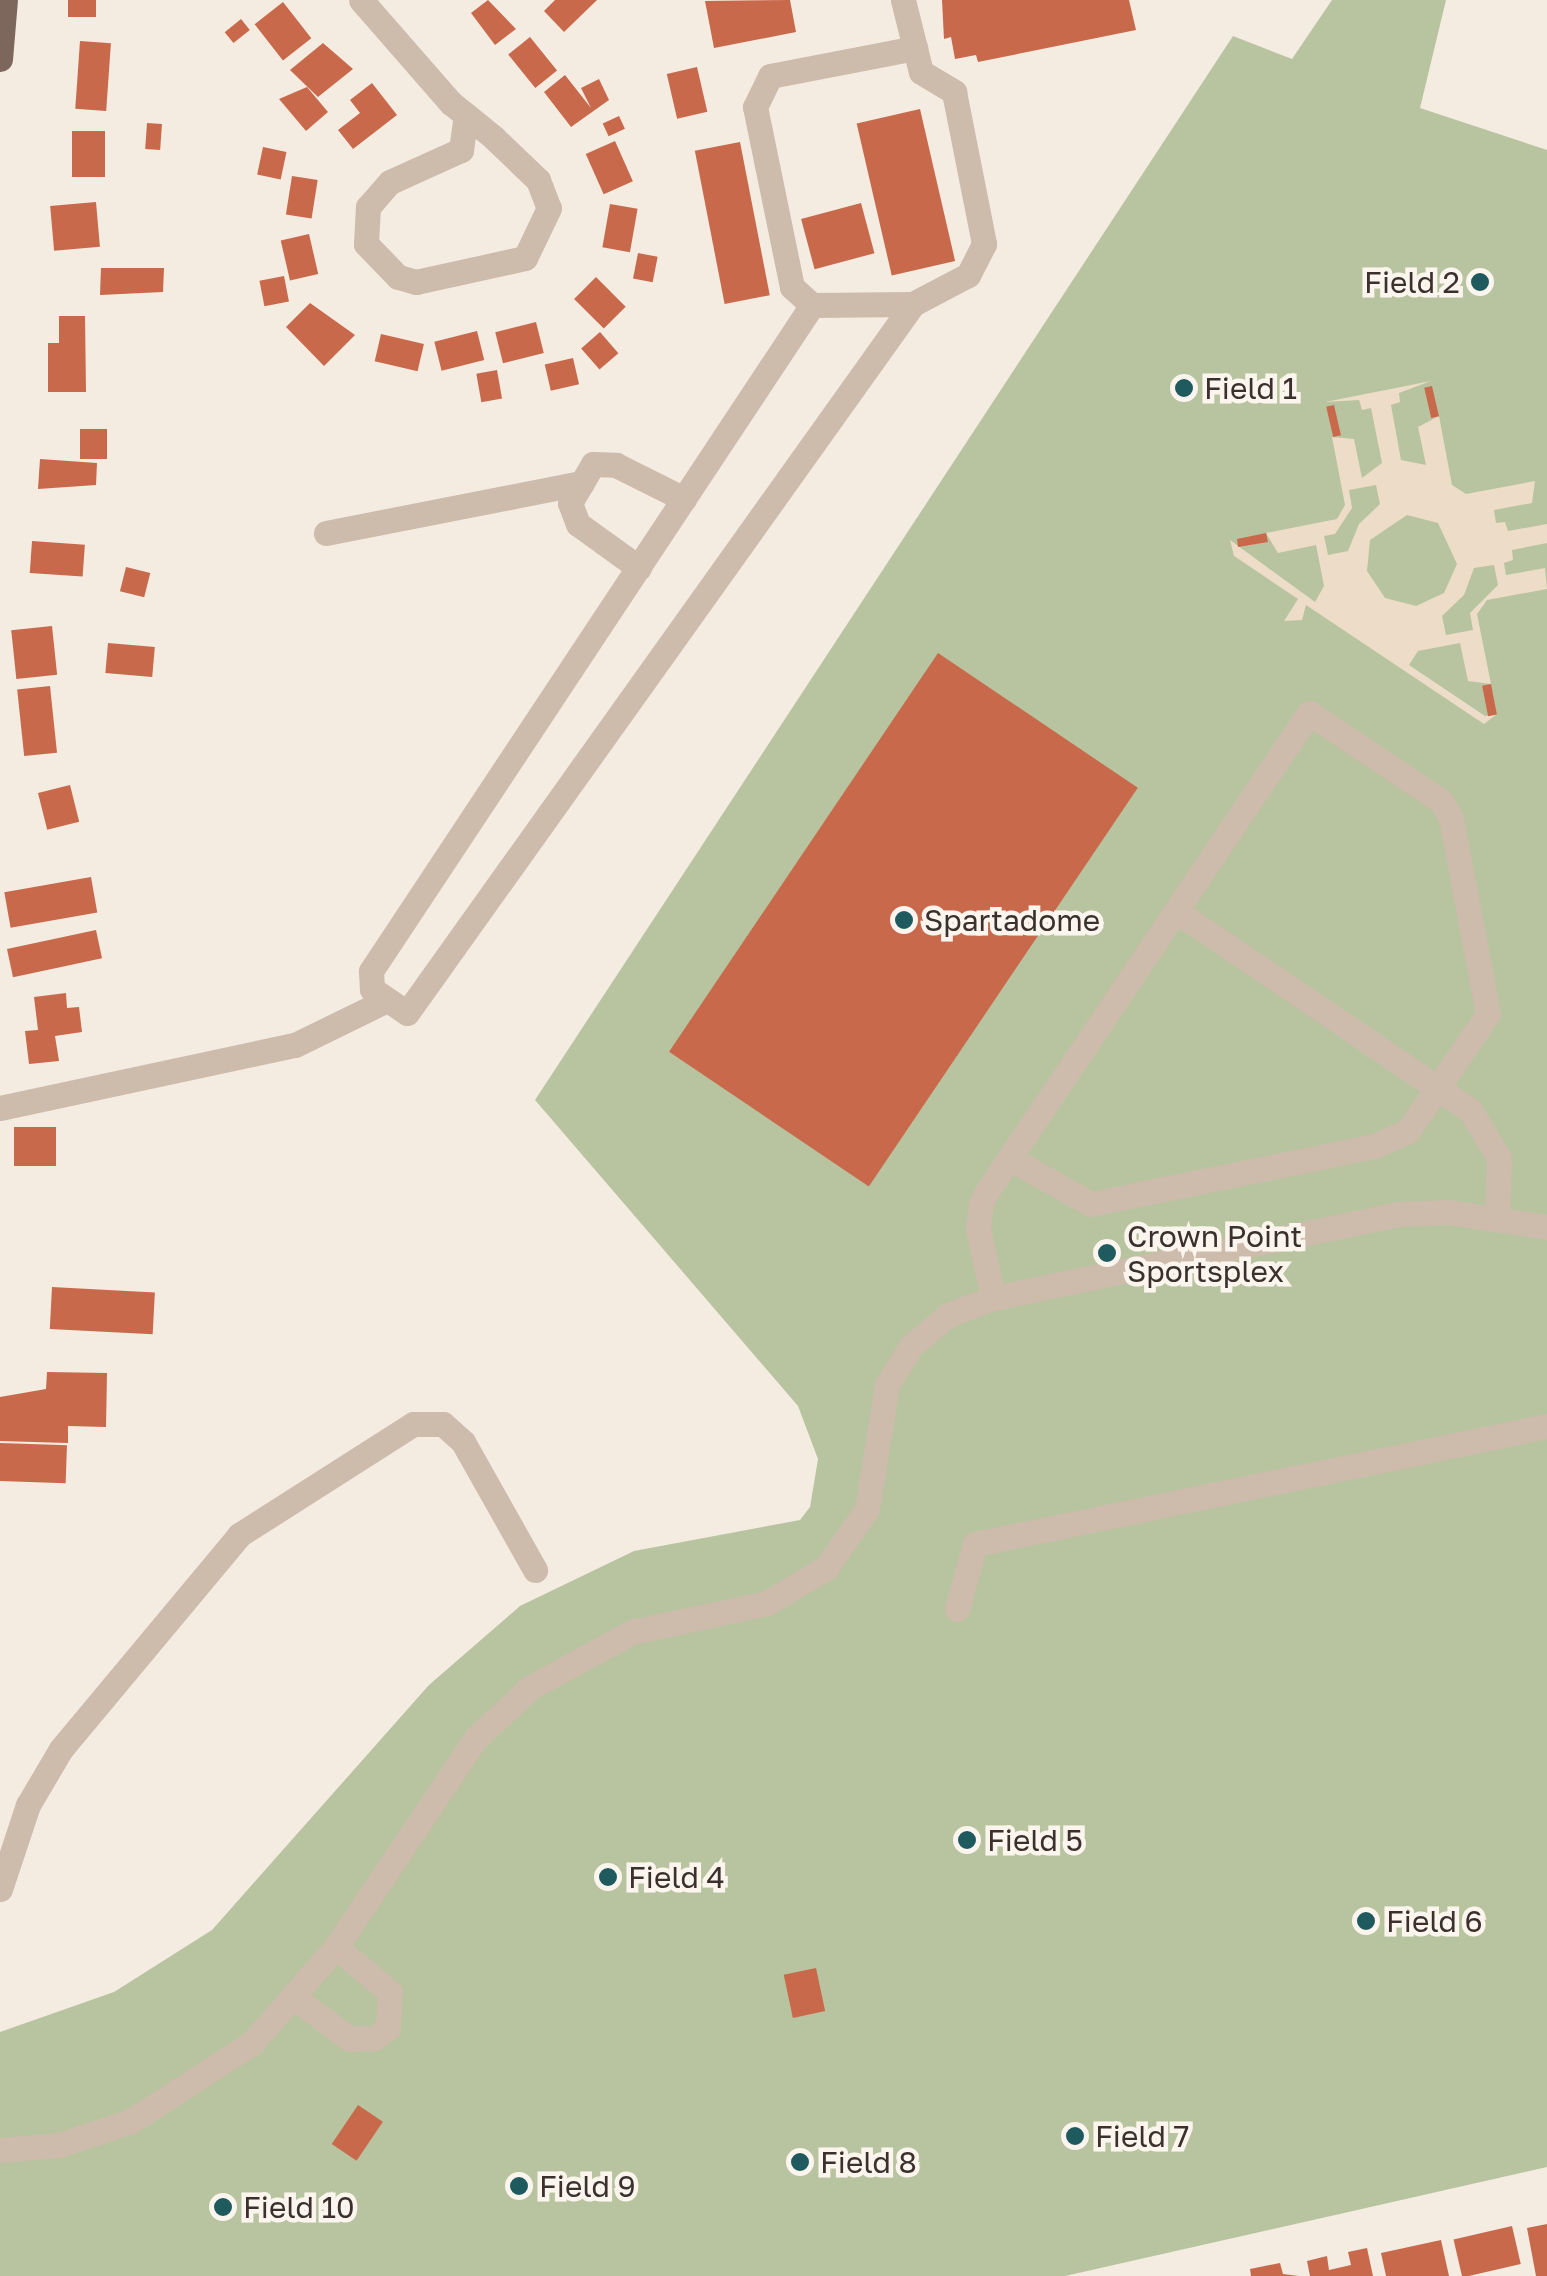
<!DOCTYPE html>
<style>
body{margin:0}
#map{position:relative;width:1547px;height:2276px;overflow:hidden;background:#f4ebe1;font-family:"Golos Text",sans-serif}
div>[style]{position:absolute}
.green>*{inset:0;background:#b8c4a0}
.plaza>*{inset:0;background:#ecdcc8}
.building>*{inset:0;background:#c8694b;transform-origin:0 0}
.minor>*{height:25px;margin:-12.5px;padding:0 12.5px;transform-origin:12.5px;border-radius:12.5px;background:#cdbbac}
.major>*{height:25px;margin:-12.5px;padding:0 12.5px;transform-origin:12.5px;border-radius:12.5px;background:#7d675c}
.dots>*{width:28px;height:28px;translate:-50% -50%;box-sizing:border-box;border:5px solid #fbf5ee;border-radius:50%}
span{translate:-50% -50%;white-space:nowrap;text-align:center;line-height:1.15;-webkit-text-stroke:9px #fbf5ee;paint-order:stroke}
.poi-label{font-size:30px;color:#3b302b}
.right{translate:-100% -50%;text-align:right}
.left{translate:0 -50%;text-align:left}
</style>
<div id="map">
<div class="green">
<div style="clip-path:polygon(1332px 0,1446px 0,1420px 108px,1547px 150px,1547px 2167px,1065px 2276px,0 2276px,0 2032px,114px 1992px,212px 1930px,429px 1685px,520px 1606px,634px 1551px,800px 1520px,810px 1507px,818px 1459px,798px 1406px,535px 1100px,1233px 36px,1292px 59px)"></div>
</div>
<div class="plaza">
<div style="clip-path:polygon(evenodd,1431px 381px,1399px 393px,1400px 402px,1391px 405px,1401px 460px,1426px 465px,1418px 427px,1439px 416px,1452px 485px,1466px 494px,1535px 481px,1532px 503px,1494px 510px,1496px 523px,1505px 522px,1508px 531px,1547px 524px,1547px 543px,1512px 550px,1513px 560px,1504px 563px,1506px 575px,1545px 568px,1547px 589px,1487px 600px,1477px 614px,1491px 684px,1468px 681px,1460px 643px,1418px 651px,1409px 665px,1485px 716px,1497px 714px,1484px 724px,1306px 605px,1302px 620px,1284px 621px,1298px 599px,1234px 556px,1230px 540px,1315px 602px,1324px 586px,1316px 545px,1278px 553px,1266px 533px,1337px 519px,1345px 505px,1332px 437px,1354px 439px,1362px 478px,1382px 463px,1371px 408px,1362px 410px,1359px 400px,1325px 402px,1431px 381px,1376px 485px,1380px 504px,1359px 524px,1348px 551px,1328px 555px,1324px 536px,1335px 534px,1352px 508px,1349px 490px,1376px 485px,1431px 381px,1407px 515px,1438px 523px,1457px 564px,1444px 593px,1416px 606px,1385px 598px,1367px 571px,1370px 540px,1407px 515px,1431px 381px,1494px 565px,1498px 585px,1470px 613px,1473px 630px,1446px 635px,1442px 616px,1464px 595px,1474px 568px,1494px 565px)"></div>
</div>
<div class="building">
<div style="left:68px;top:0;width:28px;height:17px"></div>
<div style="clip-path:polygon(488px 0,516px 29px,495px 45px,471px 13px)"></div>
<div style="clip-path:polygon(555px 0,597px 0,564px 32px,544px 11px)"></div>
<div style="clip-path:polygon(790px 0,796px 32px,714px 48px,705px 1px)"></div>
<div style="clip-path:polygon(942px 0,1129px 0,1136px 30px,978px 62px,976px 55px,955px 59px,951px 37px,944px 39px)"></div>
<div style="left:283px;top:2px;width:46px;height:36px;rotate:52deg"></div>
<div style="left:241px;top:19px;width:14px;height:21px;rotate:51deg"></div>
<div style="left:530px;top:37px;width:43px;height:28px;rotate:51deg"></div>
<div style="left:80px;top:41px;width:31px;height:68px;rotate:4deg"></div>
<div style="clip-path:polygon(323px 43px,353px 69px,318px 97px,290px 70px)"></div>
<div style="left:697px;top:67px;width:46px;height:31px;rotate:77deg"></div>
<div style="clip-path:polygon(565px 75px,591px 108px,581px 88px,599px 79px,609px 100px,571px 127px,544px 92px)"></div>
<div style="clip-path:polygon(372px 83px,397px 115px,353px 149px,338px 130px,360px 113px,350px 100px)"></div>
<div style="clip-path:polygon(307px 87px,328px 112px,306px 131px,279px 99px)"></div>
<div style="left:920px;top:109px;width:156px;height:65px;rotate:77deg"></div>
<div style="left:619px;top:116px;width:14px;height:18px;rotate:65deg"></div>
<div style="left:147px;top:123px;width:15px;height:26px;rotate:4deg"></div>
<div style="left:72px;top:131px;width:33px;height:46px"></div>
<div style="left:615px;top:141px;width:44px;height:32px;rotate:66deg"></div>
<div style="left:740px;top:142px;width:156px;height:46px;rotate:79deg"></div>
<div style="left:263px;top:147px;width:24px;height:28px;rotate:12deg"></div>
<div style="left:292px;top:176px;width:26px;height:39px;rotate:9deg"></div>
<div style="left:96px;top:202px;width:45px;height:46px;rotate:85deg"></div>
<div style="left:861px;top:203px;width:52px;height:62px;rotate:75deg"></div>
<div style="left:610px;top:204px;width:28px;height:44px;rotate:10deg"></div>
<div style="left:309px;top:234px;width:41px;height:29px;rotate:77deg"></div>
<div style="left:638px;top:253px;width:20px;height:26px;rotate:11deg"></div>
<div style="clip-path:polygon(101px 268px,164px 268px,163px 292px,100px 295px)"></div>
<div style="left:284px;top:276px;width:26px;height:25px;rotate:79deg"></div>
<div style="left:596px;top:277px;width:42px;height:31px;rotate:45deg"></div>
<div style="clip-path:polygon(310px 303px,355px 335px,324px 366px,286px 327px)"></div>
<div style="clip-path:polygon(59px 316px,85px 316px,86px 392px,48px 392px,48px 343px,59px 343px)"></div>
<div style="left:536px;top:322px;width:32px;height:42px;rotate:76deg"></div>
<div style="left:477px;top:331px;width:30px;height:44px;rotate:76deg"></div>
<div style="left:600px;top:332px;width:28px;height:25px;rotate:49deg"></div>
<div style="left:381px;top:334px;width:44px;height:28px;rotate:13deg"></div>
<div style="left:573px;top:358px;width:27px;height:29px;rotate:77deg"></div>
<div style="left:497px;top:370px;width:29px;height:21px;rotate:80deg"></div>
<div style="left:1432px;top:386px;width:31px;height:8px;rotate:77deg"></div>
<div style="left:1334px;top:405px;width:31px;height:8px;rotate:77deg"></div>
<div style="left:80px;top:429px;width:27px;height:30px"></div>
<div style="clip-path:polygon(40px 459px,97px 463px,96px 485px,38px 489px)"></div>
<div style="clip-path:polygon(1266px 533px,1268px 542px,1238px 547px,1237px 539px)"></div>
<div style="left:32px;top:541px;width:53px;height:32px;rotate:4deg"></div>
<div style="left:126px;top:567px;width:25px;height:25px;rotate:14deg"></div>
<div style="left:52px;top:626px;width:49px;height:41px;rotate:84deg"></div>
<div style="left:108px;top:643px;width:47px;height:30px;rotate:5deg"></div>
<div style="left:938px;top:653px;width:241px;height:481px;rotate:34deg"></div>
<div style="left:1491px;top:684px;width:31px;height:9px;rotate:79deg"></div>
<div style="left:50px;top:686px;width:67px;height:33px;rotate:84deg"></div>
<div style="left:70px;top:785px;width:38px;height:33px;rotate:76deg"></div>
<div style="left:91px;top:877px;width:36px;height:88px;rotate:80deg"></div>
<div style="left:96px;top:930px;width:29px;height:91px;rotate:78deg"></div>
<div style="clip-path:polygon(66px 993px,67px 1008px,79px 1007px,82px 1032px,55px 1036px,59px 1061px,29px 1064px,25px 1031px,38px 1030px,34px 997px)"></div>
<div style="left:14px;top:1127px;width:42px;height:39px"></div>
<div style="left:52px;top:1287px;width:103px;height:42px;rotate:3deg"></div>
<div style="clip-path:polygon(47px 1372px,107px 1373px,106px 1427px,68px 1426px,68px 1443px,0 1441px,0 1397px,46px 1389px)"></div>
<div style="left:0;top:1443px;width:67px;height:38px;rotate:2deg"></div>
<div style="left:816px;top:1968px;width:44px;height:33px;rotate:78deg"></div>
<div style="left:358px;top:2105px;width:30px;height:47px;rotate:34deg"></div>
<div style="clip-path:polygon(1547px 2224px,1547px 2276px,1536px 2276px,1527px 2228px)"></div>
<div style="left:1512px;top:2226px;width:39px;height:60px;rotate:77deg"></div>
<div style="clip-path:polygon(1441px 2240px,1449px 2276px,1386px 2276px,1381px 2253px)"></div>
<div style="clip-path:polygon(1367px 2248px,1373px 2276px,1310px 2276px,1307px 2261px,1327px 2256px,1329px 2270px,1351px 2265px,1348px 2252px)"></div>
<div style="clip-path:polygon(1280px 2263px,1283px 2274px,1299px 2276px,1251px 2276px,1250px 2269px)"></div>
</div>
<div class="minor">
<div style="left:361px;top:0;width:137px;rotate:48.9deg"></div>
<div style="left:451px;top:103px;width:19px;rotate:39deg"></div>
<div style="left:466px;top:115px;width:36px;rotate:39deg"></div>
<div style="left:494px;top:138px;width:61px;rotate:43.7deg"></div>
<div style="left:538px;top:180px;width:30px;rotate:69deg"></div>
<div style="left:549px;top:208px;width:55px;rotate:115.6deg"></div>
<div style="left:525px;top:258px;width:112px;rotate:167.6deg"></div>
<div style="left:416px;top:282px;width:19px;rotate:-164deg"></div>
<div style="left:398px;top:277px;width:46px;rotate:-134.1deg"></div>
<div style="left:366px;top:244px;width:37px;rotate:-87deg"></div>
<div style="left:368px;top:207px;width:33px;rotate:-49deg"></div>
<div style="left:390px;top:182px;width:78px;rotate:-24.3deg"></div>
<div style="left:461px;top:150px;width:35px;rotate:-82deg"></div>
<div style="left:903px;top:0;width:74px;rotate:76deg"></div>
<div style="left:921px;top:72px;width:39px;rotate:31deg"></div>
<div style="left:954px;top:92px;width:155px;rotate:78.8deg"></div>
<div style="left:984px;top:244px;width:35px;rotate:117deg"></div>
<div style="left:968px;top:275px;width:62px;rotate:152.2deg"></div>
<div style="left:913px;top:304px;width:101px;rotate:179.4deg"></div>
<div style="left:812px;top:305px;width:27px;rotate:-138deg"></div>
<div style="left:792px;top:287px;width:184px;rotate:-101.6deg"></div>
<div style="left:755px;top:107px;width:34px;rotate:-64deg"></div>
<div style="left:770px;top:76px;width:148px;rotate:-10.9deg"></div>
<div style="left:812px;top:305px;width:799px;rotate:123.51deg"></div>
<div style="left:371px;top:971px;width:18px;rotate:87deg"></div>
<div style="left:372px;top:989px;width:42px;rotate:34.4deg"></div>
<div style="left:407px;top:1013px;width:871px;rotate:-54.49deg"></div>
<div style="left:326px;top:533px;width:261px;rotate:-11.1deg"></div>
<div style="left:639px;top:568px;width:75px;rotate:-144.2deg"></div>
<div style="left:578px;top:524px;width:22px;rotate:-111deg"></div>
<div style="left:570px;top:503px;width:45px;rotate:-59.5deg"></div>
<div style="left:593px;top:464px;width:23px;rotate:2deg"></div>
<div style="left:616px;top:465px;width:76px;rotate:26.6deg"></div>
<div style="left:1176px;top:911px;width:355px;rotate:34.1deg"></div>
<div style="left:1470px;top:1110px;width:56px;rotate:58.9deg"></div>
<div style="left:1499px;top:1158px;width:61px;rotate:91.9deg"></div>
<div style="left:0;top:1108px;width:302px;rotate:-12.1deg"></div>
<div style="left:295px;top:1045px;width:102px;rotate:-26.1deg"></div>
<div style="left:993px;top:1298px;width:72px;rotate:-102.1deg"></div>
<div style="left:978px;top:1228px;width:25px;rotate:-83deg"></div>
<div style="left:981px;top:1203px;width:11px;rotate:-63deg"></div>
<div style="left:986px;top:1193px;width:579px;rotate:-56.06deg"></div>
<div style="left:1309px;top:713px;width:159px;rotate:33.7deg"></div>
<div style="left:1441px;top:801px;width:20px;rotate:60deg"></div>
<div style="left:1451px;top:818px;width:199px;rotate:79.3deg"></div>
<div style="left:1488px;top:1014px;width:142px;rotate:124.4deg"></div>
<div style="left:1408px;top:1131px;width:37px;rotate:156deg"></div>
<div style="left:1374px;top:1146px;width:289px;rotate:168.4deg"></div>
<div style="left:1091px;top:1204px;width:94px;rotate:-150.7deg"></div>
<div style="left:957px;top:1609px;width:67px;rotate:-74.5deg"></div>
<div style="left:975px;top:1544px;width:584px;rotate:-11.66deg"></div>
<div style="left:0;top:1889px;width:89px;rotate:-71.6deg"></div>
<div style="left:28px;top:1805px;width:65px;rotate:-59.5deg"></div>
<div style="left:61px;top:1749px;width:278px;rotate:-50.2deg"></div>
<div style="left:239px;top:1535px;width:206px;rotate:-32.5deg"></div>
<div style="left:413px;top:1424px;width:30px"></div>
<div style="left:443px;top:1424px;width:27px;rotate:42deg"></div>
<div style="left:463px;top:1442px;width:147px;rotate:60.6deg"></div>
<div style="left:296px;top:1999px;width:67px;rotate:36.5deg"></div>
<div style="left:350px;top:2039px;width:24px;rotate:-2deg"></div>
<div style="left:374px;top:2038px;width:17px;rotate:-36deg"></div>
<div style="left:388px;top:2028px;width:36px;rotate:-87deg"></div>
<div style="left:390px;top:1992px;width:70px;rotate:-140.2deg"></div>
<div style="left:0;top:2150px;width:59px;rotate:-4.8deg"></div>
<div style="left:59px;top:2145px;width:76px;rotate:-18.4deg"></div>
<div style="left:131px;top:2121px;width:144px;rotate:-32.8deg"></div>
<div style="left:252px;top:2043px;width:128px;rotate:-48.8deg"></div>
<div style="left:336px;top:1947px;width:252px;rotate:-56.2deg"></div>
<div style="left:476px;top:1738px;width:75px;rotate:-42.8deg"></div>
<div style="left:531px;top:1687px;width:115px;rotate:-28.6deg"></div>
<div style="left:632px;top:1632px;width:138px;rotate:-12.1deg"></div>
<div style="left:767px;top:1603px;width:69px;rotate:-30.7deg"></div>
<div style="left:826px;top:1568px;width:72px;rotate:-55.2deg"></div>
<div style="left:867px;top:1509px;width:126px;rotate:-80.8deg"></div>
<div style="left:887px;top:1385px;width:46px;rotate:-58.4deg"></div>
<div style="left:911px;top:1346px;width:48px;rotate:-40deg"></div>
<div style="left:948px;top:1315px;width:48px;rotate:-20.7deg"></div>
<div style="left:993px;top:1298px;width:416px;rotate:-11.7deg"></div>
<div style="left:1400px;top:1214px;width:48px;rotate:-2.4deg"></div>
<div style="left:1448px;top:1212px;width:100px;rotate:8.6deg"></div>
</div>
<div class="major">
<div style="left:0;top:59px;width:59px;rotate:-85.2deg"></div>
</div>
<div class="dots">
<div style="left:1480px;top:282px;background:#1f5a5e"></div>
<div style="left:1184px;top:388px;background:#1f5a5e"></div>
<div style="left:904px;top:920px;background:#1f5a5e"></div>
<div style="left:1107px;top:1253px;background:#1f5a5e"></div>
<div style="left:967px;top:1840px;background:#1f5a5e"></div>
<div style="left:608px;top:1877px;background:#1f5a5e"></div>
<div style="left:1366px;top:1921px;background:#1f5a5e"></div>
<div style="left:1075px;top:2136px;background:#1f5a5e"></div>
<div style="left:800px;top:2162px;background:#1f5a5e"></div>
<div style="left:519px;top:2186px;background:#1f5a5e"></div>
<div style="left:223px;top:2207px;background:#1f5a5e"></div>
</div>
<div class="poi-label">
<span class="right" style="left:1460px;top:282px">Field 2</span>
<span class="left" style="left:1204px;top:388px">Field 1</span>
<span class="left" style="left:924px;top:920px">Spartadome</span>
<span class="left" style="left:1127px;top:1253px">Crown Point<br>Sportsplex</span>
<span class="left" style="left:987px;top:1840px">Field 5</span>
<span class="left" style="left:628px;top:1877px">Field 4</span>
<span class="left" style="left:1386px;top:1921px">Field 6</span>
<span class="left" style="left:1095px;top:2136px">Field 7</span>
<span class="left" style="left:820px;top:2162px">Field 8</span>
<span class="left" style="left:539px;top:2186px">Field 9</span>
<span class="left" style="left:243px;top:2207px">Field 10</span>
</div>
</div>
